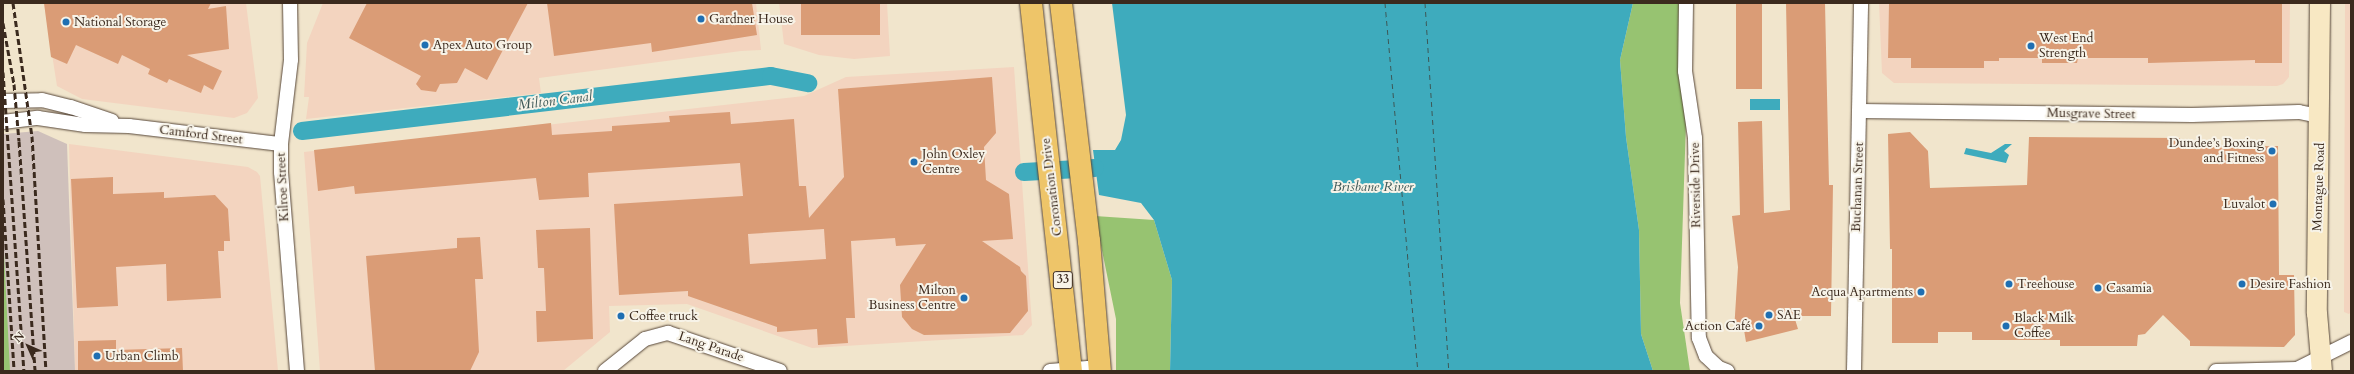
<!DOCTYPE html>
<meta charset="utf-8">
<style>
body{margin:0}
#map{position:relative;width:2354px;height:374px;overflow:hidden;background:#f1e5cc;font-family:Cardo,serif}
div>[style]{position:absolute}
.built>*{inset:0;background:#f3d4bf}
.industrial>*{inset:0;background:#cfc0bb}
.green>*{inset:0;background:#97c371}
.water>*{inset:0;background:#3eabbd;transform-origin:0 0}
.canal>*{height:18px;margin:-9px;padding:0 9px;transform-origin:9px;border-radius:9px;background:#3eabbd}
.ferry>*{height:1px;margin-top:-0.5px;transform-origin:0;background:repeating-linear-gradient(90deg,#3c5756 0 5px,transparent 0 9px)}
.building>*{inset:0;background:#da9c76;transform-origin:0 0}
.roads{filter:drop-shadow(0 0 1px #564638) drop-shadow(0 0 1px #564638)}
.street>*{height:14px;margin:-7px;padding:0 7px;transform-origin:7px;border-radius:7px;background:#fff}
.secondary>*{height:20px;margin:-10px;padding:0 10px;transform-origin:10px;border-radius:10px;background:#f8e8c3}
.highway>*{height:22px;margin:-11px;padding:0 11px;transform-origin:11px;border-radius:11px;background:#eec569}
.rail>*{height:3px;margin-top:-1.5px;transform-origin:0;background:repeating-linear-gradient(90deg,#3b2a1e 0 6px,transparent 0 9px)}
.dots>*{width:11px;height:11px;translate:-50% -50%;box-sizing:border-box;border:2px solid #f7f3e8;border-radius:50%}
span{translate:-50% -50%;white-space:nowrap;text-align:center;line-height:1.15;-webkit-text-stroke:4px #f7f3e8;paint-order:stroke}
.shield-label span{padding:1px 3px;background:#f7f3e8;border:1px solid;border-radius:3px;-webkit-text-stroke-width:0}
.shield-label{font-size:12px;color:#3b2a1e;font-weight:700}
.poi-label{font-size:13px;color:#3b2a1e}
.left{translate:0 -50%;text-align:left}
.right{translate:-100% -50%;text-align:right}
.street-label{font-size:13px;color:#3b2a1e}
.water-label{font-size:14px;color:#3c5756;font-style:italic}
.frame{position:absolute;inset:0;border:4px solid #3b2a1e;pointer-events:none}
.north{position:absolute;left:8px;top:326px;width:40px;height:40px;-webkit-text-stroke:3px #f7f3e8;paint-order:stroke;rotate:315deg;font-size:11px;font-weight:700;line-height:16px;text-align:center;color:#3b2a1e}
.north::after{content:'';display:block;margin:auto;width:14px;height:18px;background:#3b2a1e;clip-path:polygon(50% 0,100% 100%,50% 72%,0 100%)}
</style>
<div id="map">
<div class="built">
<div style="clip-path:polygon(44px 3px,246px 3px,258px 98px,247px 113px,234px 118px,82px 99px,57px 86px)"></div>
<div style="clip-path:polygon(323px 3px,756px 3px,761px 50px,741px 51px,539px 78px,541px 93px,306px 119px,309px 97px,304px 97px,307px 43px)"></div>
<div style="clip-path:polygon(779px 3px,887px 3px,890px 56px,854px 59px,819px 55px,784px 44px)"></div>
<div style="clip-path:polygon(1879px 3px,2290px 3px,2289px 77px,2283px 84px,2277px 86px,1894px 83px,1882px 73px)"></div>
<div style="clip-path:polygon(2345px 3px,2351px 3px,2351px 312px,2349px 314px,2344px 312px)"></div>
<div style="clip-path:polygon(1014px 67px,1032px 325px,1023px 335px,812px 348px,687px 304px,609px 306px,610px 332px,563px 371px,320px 371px,304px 152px,804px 96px,846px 77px)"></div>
<div style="clip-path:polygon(69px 144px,248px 167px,257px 172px,260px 176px,278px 371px,75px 371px)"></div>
</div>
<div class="industrial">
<div style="clip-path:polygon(38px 131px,67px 144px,75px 371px,3px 371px,3px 134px)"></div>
</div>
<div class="green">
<div style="clip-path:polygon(1633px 3px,1690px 3px,1680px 303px,1690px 371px,1653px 371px,1641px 334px,1639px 230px,1626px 137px,1620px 60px)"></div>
<div style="clip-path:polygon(1095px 216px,1154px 220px,1172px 280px,1170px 371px,1116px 371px,1116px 319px)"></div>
<div style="clip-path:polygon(3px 235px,4px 253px,10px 371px,3px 371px)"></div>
</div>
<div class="water">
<div style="clip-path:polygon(1112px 3px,1633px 3px,1620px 60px,1626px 137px,1639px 230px,1641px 334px,1653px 371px,1170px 371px,1172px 280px,1154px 220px,1141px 203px,1099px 195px,1093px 150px,1115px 150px,1121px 140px,1126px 115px)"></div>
<div style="left:1750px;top:99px;width:30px;height:11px"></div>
<div style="clip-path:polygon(2005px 144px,2012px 144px,2004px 151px,2009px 155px,2006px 163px,1964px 154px,1966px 148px,1991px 153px)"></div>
</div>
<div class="canal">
<div style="left:302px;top:131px;width:472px;rotate:-6.7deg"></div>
<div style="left:771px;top:76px;width:38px;rotate:11deg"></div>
<div style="left:1024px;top:172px;width:71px;rotate:-3.2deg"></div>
</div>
<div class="ferry">
<div style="left:1385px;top:3px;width:369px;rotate:84.9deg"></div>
<div style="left:1425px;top:3px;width:369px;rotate:86.3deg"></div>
</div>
<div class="building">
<div style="clip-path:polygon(44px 3px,211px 3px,208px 9px,226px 6px,229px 49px,187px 55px,222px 71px,213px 90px,204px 85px,201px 93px,169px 79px,167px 83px,148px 74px,150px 69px,122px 55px,118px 64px,76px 45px,67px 64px,51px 57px)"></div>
<div style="clip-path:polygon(367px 3px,528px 3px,487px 80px,465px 68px,457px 83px,440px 84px,436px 92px,421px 90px,416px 84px,421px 76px,349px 38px)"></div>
<div style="clip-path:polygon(547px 3px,752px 3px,757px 35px,652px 52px,651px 43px,554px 56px)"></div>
<div style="left:801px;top:3px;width:79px;height:32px"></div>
<div style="left:1736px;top:3px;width:26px;height:86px"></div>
<div style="clip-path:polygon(1786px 3px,1825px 3px,1829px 185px,1833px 185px,1831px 316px,1794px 316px,1798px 329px,1746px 342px,1744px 330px,1734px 331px,1738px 267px,1732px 216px,1740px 215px,1738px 122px,1762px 121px,1764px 213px,1790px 210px)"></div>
<div style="clip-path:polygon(1889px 3px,2282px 3px,2282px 63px,2255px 63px,2255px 60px,2148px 63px,2148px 58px,2078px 58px,2077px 63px,2042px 63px,2042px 58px,1999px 58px,1999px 61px,1984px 61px,1984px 68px,1911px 68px,1911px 58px,1888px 58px)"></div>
<div style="clip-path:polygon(evenodd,992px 77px,996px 133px,984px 147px,986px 180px,1009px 194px,1013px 239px,982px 241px,1020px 267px,1021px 271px,1026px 276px,1028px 311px,1010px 333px,924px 335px,912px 329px,902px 317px,900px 285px,926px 244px,896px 246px,895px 238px,851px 241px,855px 318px,846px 318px,848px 343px,818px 345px,817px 329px,777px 332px,777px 327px,688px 296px,688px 291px,619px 295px,614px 204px,743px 196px,740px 163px,588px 173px,589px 197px,570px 198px,539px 200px,536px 178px,355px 194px,354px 186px,318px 191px,314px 150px,551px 123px,552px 135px,612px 131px,612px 126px,670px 122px,669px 116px,730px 112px,731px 124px,794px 119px,799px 186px,806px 186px,809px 218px,844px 177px,838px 89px,992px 77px,824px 229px,826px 259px,750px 264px,748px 234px,824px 229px)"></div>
<div style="clip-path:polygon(1910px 132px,1928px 151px,1930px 188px,2027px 185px,2029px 137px,2180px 138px,2180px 147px,2278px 146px,2279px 275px,2294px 275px,2295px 335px,2284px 347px,2190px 346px,2190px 341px,2163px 315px,2145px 334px,2138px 335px,2137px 346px,2060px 346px,2060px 340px,1972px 340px,1972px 332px,1938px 332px,1938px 343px,1892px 343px,1892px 249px,1890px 249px,1888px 134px)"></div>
<div style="clip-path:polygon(113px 177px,113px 194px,164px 192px,164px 198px,215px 195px,228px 209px,230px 241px,224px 241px,224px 251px,218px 251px,221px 298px,167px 301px,166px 264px,116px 267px,118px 306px,77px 308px,71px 179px)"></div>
<div style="clip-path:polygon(590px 228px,593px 339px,537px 342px,536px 311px,546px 311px,544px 268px,538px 268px,536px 230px)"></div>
<div style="clip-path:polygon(480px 237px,483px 279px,475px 279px,479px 352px,470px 371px,375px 371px,366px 256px,457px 248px,457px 238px)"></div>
<div style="clip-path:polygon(116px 340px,116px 350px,182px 348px,183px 371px,78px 371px,78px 341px)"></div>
</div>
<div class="roads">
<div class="street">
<div style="left:290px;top:3px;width:57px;rotate:89deg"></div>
<div style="left:291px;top:60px;width:85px;rotate:96.8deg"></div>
<div style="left:281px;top:144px;width:28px;rotate:90deg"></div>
<div style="left:281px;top:172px;width:200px;rotate:85.4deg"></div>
<div style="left:1686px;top:3px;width:68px;rotate:90.8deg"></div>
<div style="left:1685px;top:71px;width:68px;rotate:81.5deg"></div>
<div style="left:1695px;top:138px;width:200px;rotate:88.9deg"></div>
<div style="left:1699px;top:338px;width:19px;rotate:69deg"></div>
<div style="left:1706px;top:356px;width:18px;rotate:43deg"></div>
<div style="left:1719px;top:368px;width:9px;rotate:21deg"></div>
<div style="left:3px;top:101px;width:39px;rotate:-1deg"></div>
<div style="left:42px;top:100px;width:30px;rotate:14deg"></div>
<div style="left:71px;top:107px;width:43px;rotate:18.9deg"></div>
<div style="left:1860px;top:111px;width:332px;rotate:0.7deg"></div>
<div style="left:2192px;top:115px;width:107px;rotate:-1.6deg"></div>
<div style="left:2299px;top:112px;width:21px;rotate:11deg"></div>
<div style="left:3px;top:122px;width:35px;rotate:-7deg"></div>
<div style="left:38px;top:118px;width:48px;rotate:8.5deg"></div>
<div style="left:85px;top:125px;width:44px;rotate:1.3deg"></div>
<div style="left:129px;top:126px;width:153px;rotate:6.8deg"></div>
<div style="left:605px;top:371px;width:51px;rotate:-38.7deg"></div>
<div style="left:645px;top:339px;width:24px;rotate:-15deg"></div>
<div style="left:668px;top:333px;width:118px;rotate:18.7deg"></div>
<div style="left:1050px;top:371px;width:50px;rotate:-4.6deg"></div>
<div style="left:1854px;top:371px;width:368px;rotate:-88.9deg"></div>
<div style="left:2216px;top:371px;width:81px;rotate:-1.4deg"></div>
<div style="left:2297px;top:369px;width:60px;rotate:-26.6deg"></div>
</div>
<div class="secondary">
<div style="left:2320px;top:3px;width:310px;rotate:90.6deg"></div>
<div style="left:2317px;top:313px;width:58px;rotate:85.1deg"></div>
</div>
<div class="highway">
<div style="left:1031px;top:3px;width:370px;rotate:83.8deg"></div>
<div style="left:1061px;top:3px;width:240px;rotate:83.3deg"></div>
<div style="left:1089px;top:241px;width:130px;rotate:85.2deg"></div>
</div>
</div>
<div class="rail">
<div style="left:13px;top:3px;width:134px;rotate:81.9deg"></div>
<div style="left:32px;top:136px;width:235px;rotate:86.6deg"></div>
<div style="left:3px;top:23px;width:62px;rotate:79.8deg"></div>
<div style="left:14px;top:84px;width:57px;rotate:85deg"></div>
<div style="left:19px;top:141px;width:231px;rotate:86deg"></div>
<div style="left:3px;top:72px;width:300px;rotate:86deg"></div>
<div style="left:3px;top:199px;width:172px;rotate:86.3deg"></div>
</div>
<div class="dots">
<div style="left:701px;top:19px;background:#1f6fb2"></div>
<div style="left:66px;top:22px;background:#1f6fb2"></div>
<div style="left:425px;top:45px;background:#1f6fb2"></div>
<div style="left:2031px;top:46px;background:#1f6fb2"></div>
<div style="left:2272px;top:151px;background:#1f6fb2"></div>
<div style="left:914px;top:162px;background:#1f6fb2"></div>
<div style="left:2273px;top:204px;background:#1f6fb2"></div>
<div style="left:2009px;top:284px;background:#1f6fb2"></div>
<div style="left:2242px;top:284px;background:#1f6fb2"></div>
<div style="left:2098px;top:288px;background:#1f6fb2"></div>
<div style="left:1921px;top:292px;background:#1f6fb2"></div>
<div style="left:964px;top:298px;background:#1f6fb2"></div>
<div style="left:1769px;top:315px;background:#1f6fb2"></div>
<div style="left:621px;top:316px;background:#1f6fb2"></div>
<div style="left:1759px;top:326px;background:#1f6fb2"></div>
<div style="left:2006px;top:326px;background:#1f6fb2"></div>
<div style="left:97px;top:356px;background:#1f6fb2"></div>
</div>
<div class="shield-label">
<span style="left:1063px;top:280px">33</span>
</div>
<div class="poi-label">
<span class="left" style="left:709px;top:19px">Gardner House</span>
<span class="left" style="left:74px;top:22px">National Storage</span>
<span class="left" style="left:2039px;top:46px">West End<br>Strength</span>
<span class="left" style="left:433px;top:45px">Apex Auto Group</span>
<span class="right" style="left:2264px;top:151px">Dundee’s Boxing<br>and Fitness</span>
<span class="left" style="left:922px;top:162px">John Oxley<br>Centre</span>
<span class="right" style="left:2265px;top:204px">Luvalot</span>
<span class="left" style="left:2017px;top:284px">Treehouse</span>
<span class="left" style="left:2250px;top:284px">Desire Fashion</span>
<span class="left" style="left:2106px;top:288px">Casamia</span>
<span class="right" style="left:956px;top:298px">Milton<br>Business Centre</span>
<span class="right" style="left:1913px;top:292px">Acqua Apartments</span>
<span class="left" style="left:1777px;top:315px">SAE</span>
<span class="left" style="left:629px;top:316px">Coffee truck</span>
<span class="left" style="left:2014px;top:326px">Black Milk<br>Coffee</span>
<span class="right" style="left:1751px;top:326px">Action Café</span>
<span class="left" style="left:105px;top:356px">Urban Climb</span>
</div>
<div class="street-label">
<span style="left:2091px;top:114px;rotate:1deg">Musgrave Street</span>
<span style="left:201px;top:135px;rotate:7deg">Camford Street</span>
<span style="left:1696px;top:185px;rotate:-91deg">Riverside Drive</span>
<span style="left:283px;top:187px;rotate:-93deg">Kilroe Street</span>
<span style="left:1052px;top:187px;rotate:-97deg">Coronation Drive</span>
<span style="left:1858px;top:187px;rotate:-88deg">Buchanan Street</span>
<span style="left:2319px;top:187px;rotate:-88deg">Montague Road</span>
<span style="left:711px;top:347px;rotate:19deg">Lang Parade</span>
</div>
<div class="water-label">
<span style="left:555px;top:101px;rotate:-7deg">Milton Canal</span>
<span style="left:1373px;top:187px">Brisbane River</span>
</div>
<div class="frame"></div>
<div class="north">N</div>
</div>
